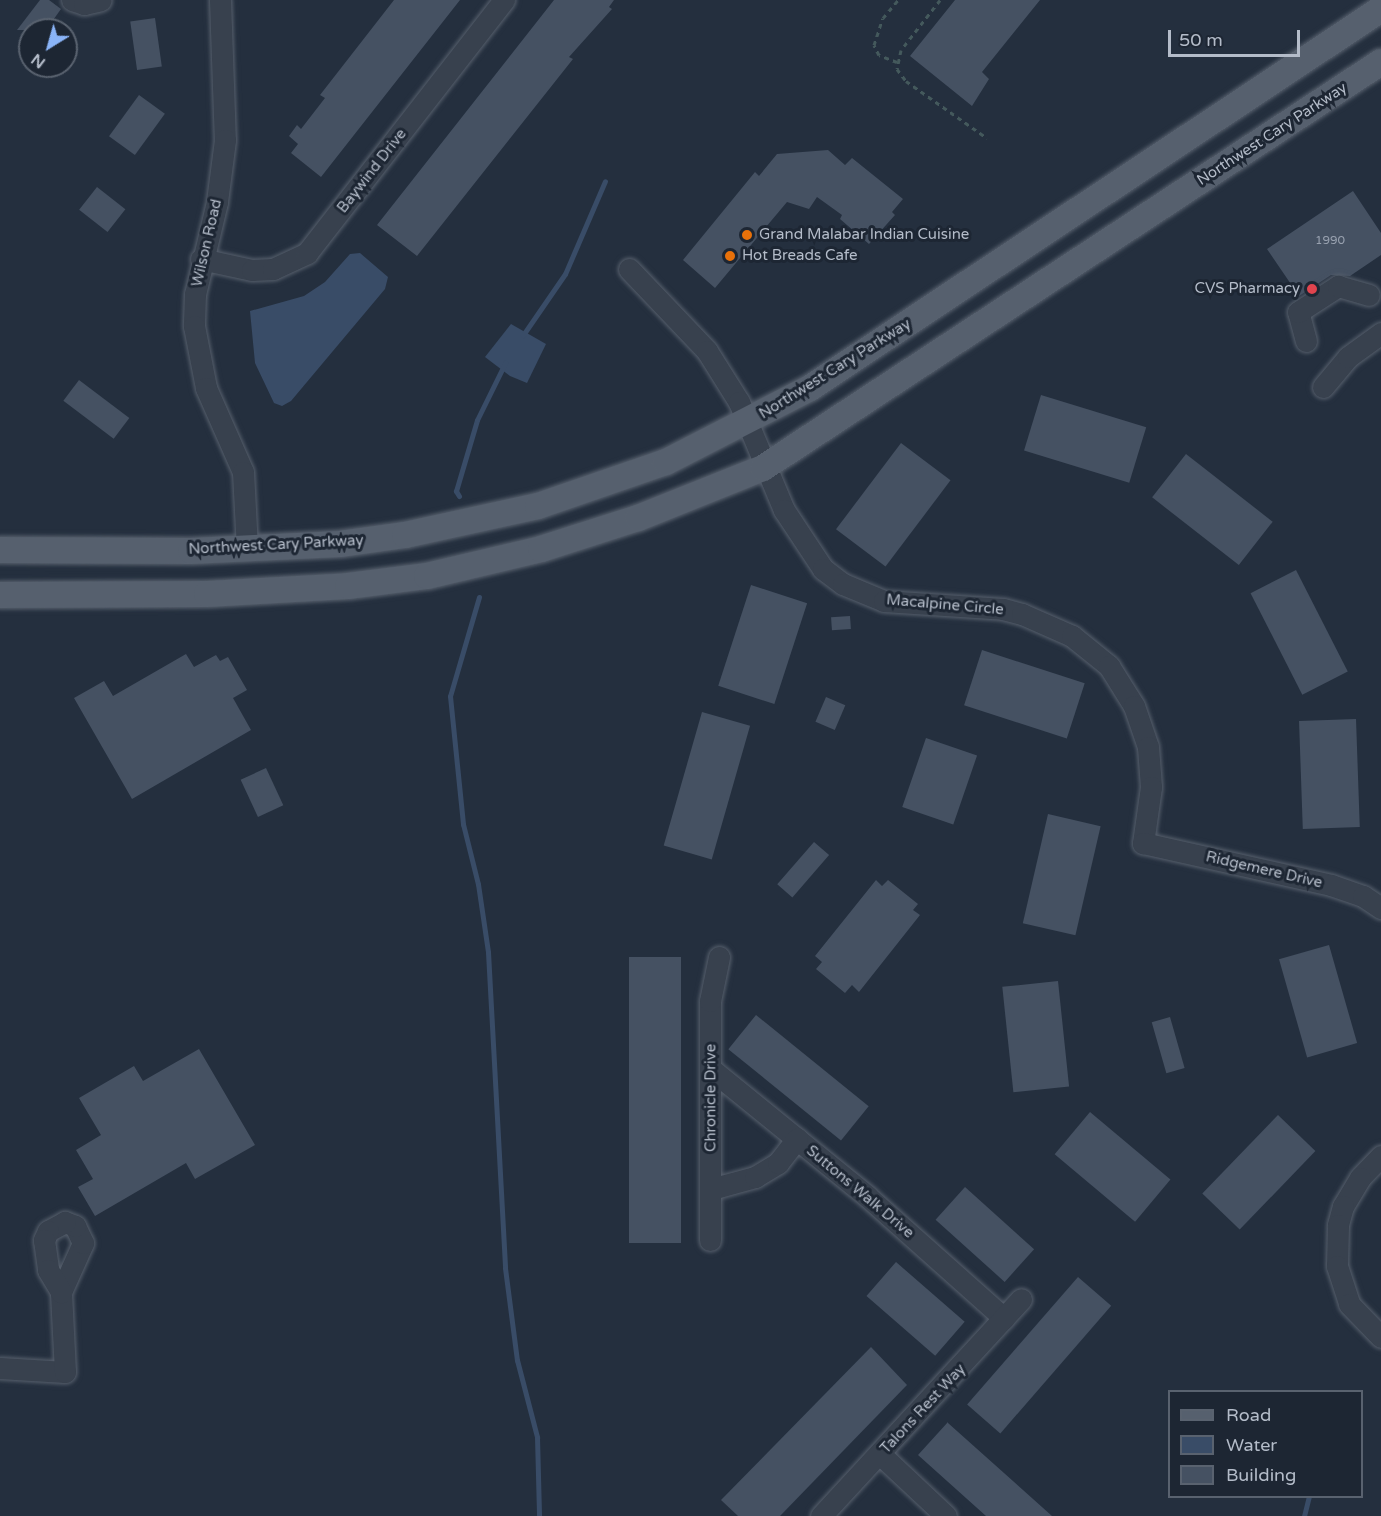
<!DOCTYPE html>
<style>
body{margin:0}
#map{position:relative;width:1381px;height:1516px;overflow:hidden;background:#242f3e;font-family:"Varela Round",sans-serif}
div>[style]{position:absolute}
.water>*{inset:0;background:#394c67}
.stream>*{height:5px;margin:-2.5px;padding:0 2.5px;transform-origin:2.5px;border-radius:2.5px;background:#394c67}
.building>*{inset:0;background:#455162;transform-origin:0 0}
.path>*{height:3px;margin-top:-1.5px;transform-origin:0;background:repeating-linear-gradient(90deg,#44595c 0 4.5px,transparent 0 9px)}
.roads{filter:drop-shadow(0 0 2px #565f6c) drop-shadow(0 0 2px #565f6c)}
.minor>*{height:21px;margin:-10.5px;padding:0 10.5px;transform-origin:10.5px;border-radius:10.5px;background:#38414e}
.major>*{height:26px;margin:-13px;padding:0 13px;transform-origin:13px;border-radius:13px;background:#56606e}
.dots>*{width:16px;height:16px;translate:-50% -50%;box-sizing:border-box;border:3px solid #1d2633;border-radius:50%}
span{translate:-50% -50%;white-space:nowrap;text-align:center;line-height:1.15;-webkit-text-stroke:6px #1d2633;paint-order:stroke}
.number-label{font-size:12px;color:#98a1af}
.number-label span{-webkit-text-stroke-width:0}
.street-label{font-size:15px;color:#b4bcc9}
.poi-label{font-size:15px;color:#b4bcc9}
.left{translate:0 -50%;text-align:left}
.right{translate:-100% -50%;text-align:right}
.legend{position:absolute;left:1168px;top:1390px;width:195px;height:108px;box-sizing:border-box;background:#1d2633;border:2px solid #59626f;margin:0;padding:8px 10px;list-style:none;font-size:18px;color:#b4bcc9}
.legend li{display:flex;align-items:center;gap:12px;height:30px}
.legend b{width:30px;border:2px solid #59626f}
.north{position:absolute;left:18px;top:18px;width:60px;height:60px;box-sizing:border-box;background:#1d2633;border:2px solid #59626f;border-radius:50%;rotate:217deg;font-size:16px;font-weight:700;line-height:24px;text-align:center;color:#b4bcc9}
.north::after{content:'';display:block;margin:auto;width:21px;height:27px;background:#8ab4f8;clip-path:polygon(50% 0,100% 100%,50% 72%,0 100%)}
.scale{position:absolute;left:1168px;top:30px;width:132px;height:27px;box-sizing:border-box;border:3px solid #b4bcc9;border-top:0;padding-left:8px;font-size:18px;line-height:21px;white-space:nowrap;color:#b4bcc9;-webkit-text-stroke:4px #1d2633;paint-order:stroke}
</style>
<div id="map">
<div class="water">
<div style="clip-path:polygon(360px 253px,388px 277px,385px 289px,291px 401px,282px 406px,274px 403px,255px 363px,250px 311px,304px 296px,325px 282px,350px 254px)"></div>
<div style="clip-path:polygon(511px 324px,546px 344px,527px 383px,510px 376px,485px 357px)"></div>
</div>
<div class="stream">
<div style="left:523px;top:335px;width:74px;rotate:-55.5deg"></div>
<div style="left:565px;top:274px;width:101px;rotate:-66.7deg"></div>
<div style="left:459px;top:496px;width:6px;rotate:-121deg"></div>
<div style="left:456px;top:491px;width:74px;rotate:-73.5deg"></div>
<div style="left:477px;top:420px;width:64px;rotate:-63.8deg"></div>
<div style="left:479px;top:597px;width:103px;rotate:106.3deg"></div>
<div style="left:450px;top:696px;width:129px;rotate:84.2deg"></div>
<div style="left:463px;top:824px;width:62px;rotate:76deg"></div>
<div style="left:478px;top:884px;width:69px;rotate:81.6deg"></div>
<div style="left:488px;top:952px;width:316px;rotate:86.9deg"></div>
<div style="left:505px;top:1268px;width:93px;rotate:82.6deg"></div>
<div style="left:517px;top:1360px;width:80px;rotate:75.4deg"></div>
<div style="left:537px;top:1437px;width:79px;rotate:88.5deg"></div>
<div style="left:1304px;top:1516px;width:21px;rotate:-76deg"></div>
</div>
<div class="building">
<div style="clip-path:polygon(40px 0,49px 0,61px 9px,46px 30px,17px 30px)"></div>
<div style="clip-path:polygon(394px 0,460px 0,321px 177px,291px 153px,298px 144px,289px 136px,297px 125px,301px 129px,325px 98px,320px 95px)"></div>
<div style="clip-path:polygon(554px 0,614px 0,609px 7px,612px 9px,569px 57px,573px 59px,417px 256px,377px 225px)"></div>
<div style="clip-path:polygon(955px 0,1040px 0,982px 72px,989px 79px,972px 106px,910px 56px)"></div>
<div style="left:155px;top:18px;width:49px;height:25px;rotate:82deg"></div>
<div style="left:139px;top:95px;width:32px;height:51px;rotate:36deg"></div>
<div style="clip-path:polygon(828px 150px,845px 165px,852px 158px,903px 199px,892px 212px,895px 215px,869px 244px,840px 219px,842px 215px,817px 197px,809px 209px,787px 202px,715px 288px,683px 260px,755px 172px,759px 176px,777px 154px)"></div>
<div style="left:97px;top:187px;width:36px;height:29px;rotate:38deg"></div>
<div style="clip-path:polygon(1353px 191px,1381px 233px,1381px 255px,1350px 276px,1331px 275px,1299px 296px,1267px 249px)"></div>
<div style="left:79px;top:380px;width:63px;height:26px;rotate:37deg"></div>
<div style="left:1041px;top:395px;width:110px;height:58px;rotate:17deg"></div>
<div style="left:901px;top:443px;width:62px;height:108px;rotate:37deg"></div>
<div style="left:1186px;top:454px;width:110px;height:55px;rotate:38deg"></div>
<div style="left:1296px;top:570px;width:114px;height:51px;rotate:63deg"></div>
<div style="left:751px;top:585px;width:59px;height:106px;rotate:18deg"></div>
<div style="left:850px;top:616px;width:13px;height:19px;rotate:86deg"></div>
<div style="left:982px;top:650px;width:108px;height:58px;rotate:18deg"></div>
<div style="clip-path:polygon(186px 654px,194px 667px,216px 655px,220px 661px,228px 657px,247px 690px,233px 698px,251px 730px,132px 799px,74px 698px,104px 681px,113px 696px)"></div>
<div style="left:826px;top:697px;width:21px;height:27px;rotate:23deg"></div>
<div style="left:702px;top:712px;width:50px;height:139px;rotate:16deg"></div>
<div style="left:1356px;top:719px;width:108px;height:57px;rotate:88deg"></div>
<div style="left:926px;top:738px;width:54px;height:73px;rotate:19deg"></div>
<div style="left:266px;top:768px;width:41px;height:28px;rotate:65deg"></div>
<div style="left:1048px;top:814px;width:54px;height:112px;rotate:13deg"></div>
<div style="left:814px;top:842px;width:20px;height:56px;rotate:41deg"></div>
<div style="clip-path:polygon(876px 880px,882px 886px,888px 880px,918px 904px,913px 910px,920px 915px,859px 992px,852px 985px,845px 993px,816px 969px,822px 962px,815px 956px)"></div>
<div style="left:1329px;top:945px;width:102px;height:52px;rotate:74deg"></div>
<div style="left:629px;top:957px;width:52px;height:286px"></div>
<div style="left:1058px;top:981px;width:106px;height:56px;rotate:84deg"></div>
<div style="left:756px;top:1015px;width:145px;height:44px;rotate:39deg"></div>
<div style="left:1170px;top:1017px;width:53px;height:19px;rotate:74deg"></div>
<div style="clip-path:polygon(199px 1049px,255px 1145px,195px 1179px,186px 1163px,95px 1216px,78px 1187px,93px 1179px,76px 1150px,101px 1135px,79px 1098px,134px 1066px,143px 1081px)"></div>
<div style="left:1090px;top:1112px;width:105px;height:55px;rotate:40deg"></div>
<div style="left:1278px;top:1115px;width:52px;height:109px;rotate:44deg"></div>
<div style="left:965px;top:1187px;width:93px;height:44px;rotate:42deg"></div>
<div style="left:896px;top:1262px;width:91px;height:45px;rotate:41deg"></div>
<div style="left:1078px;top:1277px;width:44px;height:169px;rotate:41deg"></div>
<div style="clip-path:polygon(871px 1347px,907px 1385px,780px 1516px,738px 1516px,721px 1500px)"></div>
<div style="clip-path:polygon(948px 1422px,948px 1423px,1052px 1516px,986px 1516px,918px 1455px)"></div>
</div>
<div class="path">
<div style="left:940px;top:0;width:63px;rotate:128deg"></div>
<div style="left:901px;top:50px;width:19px;rotate:102deg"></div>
<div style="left:897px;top:69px;width:15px;rotate:53deg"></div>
<div style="left:906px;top:81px;width:99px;rotate:35.1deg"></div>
<div style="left:897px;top:62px;width:19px;rotate:-159deg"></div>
<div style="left:879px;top:55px;width:11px;rotate:-117deg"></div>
<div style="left:874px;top:45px;width:28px;rotate:-72deg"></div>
<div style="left:883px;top:18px;width:23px;rotate:-50deg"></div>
</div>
<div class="roads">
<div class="minor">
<div style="left:72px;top:0;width:13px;rotate:18deg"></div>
<div style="left:84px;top:4px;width:17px;rotate:-13deg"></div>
<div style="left:220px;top:0;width:140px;rotate:88deg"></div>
<div style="left:225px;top:140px;width:63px;rotate:97.4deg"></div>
<div style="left:217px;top:202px;width:95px;rotate:103.4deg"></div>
<div style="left:195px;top:294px;width:32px;rotate:92deg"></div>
<div style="left:194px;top:326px;width:63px;rotate:79deg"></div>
<div style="left:206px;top:388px;width:92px;rotate:66.2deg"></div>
<div style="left:243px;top:472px;width:77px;rotate:87deg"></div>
<div style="left:201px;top:259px;width:52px;rotate:12.2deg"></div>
<div style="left:252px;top:270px;width:21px;rotate:-3deg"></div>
<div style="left:273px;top:269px;width:38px;rotate:-25deg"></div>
<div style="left:307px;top:253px;width:321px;rotate:-52.1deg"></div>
<div style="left:629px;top:269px;width:113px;rotate:46.4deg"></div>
<div style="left:707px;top:351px;width:60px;rotate:57.9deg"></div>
<div style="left:739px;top:402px;width:117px;rotate:67.4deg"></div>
<div style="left:784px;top:510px;width:71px;rotate:56.5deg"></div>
<div style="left:823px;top:569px;width:25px;rotate:37deg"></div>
<div style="left:843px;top:584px;width:44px;rotate:22.5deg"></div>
<div style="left:884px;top:601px;width:119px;rotate:3.8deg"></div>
<div style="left:1003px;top:609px;width:20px;rotate:15deg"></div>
<div style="left:1022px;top:614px;width:55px;rotate:23.7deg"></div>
<div style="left:1072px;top:636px;width:48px;rotate:39deg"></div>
<div style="left:1109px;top:666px;width:47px;rotate:58deg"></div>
<div style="left:1134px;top:706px;width:43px;rotate:71.1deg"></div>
<div style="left:1148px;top:747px;width:40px;rotate:85.7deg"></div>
<div style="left:1151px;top:787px;width:57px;rotate:98.1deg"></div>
<div style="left:1143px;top:843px;width:193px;rotate:12.6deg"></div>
<div style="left:1331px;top:885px;width:34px;rotate:19deg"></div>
<div style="left:1363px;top:896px;width:22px;rotate:34deg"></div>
<div style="left:1306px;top:341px;width:30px;rotate:-105deg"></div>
<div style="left:1298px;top:312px;width:48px;rotate:-33deg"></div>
<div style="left:1338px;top:286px;width:32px;rotate:16deg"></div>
<div style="left:1323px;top:387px;width:39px;rotate:-50deg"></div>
<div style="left:1348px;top:357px;width:41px;rotate:-36deg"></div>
<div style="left:712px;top:1070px;width:201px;rotate:39.1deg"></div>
<div style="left:868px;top:1197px;width:182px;rotate:41.7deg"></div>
<div style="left:1381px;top:1156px;width:30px;rotate:134deg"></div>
<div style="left:1360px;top:1178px;width:33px;rotate:121deg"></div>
<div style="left:1343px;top:1206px;width:20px;rotate:105deg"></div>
<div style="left:1338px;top:1225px;width:41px;rotate:91.4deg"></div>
<div style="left:1337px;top:1266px;width:40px;rotate:72deg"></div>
<div style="left:1349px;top:1304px;width:46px;rotate:45.9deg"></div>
<div style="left:711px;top:1189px;width:46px;rotate:-15.3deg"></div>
<div style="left:755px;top:1177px;width:27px;rotate:-31deg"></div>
<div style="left:778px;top:1163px;width:31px;rotate:-52deg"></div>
<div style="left:710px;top:1240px;width:239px;rotate:-90deg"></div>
<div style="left:710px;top:1001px;width:45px;rotate:-78.4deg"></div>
<div style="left:0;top:1368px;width:65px;rotate:3.5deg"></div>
<div style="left:65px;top:1372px;width:80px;rotate:-92.9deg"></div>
<div style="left:61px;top:1292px;width:54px;rotate:-65.8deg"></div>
<div style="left:83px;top:1243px;width:19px;rotate:-115deg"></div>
<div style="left:75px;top:1226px;width:11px;rotate:-158deg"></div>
<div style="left:65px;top:1222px;width:19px;rotate:152deg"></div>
<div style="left:48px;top:1231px;width:10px;rotate:114deg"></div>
<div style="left:44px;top:1240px;width:30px;rotate:82deg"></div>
<div style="left:48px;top:1270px;width:26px;rotate:59deg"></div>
<div style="left:881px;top:1455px;width:89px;rotate:43.2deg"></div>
<div style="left:821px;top:1516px;width:295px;rotate:-47.3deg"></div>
</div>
<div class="major">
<div style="left:0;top:550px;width:191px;rotate:0.3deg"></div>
<div style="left:191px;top:551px;width:149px;rotate:-2.7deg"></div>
<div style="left:340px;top:544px;width:66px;rotate:-7.9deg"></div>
<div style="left:405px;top:535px;width:136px;rotate:-12.3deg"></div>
<div style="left:538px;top:506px;width:135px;rotate:-19deg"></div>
<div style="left:666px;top:462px;width:162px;rotate:-27.2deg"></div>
<div style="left:810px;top:388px;width:685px;rotate:-33.57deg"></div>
<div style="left:0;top:595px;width:207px;rotate:-0.3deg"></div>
<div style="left:207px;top:594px;width:141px;rotate:-3.2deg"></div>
<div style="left:348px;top:586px;width:80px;rotate:-7.2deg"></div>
<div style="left:427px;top:576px;width:117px;rotate:-13.3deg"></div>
<div style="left:541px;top:549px;width:102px;rotate:-17.7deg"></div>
<div style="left:638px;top:518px;width:135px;rotate:-21.8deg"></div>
<div style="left:763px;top:468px;width:739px;rotate:-33.3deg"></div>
</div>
</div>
<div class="dots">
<div style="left:747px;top:235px;background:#e8710a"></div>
<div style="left:730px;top:256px;background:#e8710a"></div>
<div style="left:1312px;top:289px;background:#e0444e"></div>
</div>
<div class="number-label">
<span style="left:1330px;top:241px">1990</span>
</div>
<div class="street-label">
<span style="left:1272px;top:134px;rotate:-33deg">Northwest Cary Parkway</span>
<span style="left:372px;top:171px;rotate:-52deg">Baywind Drive</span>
<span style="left:207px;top:243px;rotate:-77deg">Wilson Road</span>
<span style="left:835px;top:369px;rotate:-32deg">Northwest Cary Parkway</span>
<span style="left:276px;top:545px;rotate:-3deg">Northwest Cary Parkway</span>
<span style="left:945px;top:605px;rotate:5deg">Macalpine Circle</span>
<span style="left:1264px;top:870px;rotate:13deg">Ridgemere Drive</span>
<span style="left:711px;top:1098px;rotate:-90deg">Chronicle Drive</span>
<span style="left:860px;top:1192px;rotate:40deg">Suttons Walk Drive</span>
<span style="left:923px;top:1409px;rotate:-47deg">Talons Rest Way</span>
</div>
<div class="poi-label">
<span class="left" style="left:759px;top:235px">Grand Malabar Indian Cuisine</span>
<span class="left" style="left:742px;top:256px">Hot Breads Cafe</span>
<span class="right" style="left:1300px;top:289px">CVS Pharmacy</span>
</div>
<ul class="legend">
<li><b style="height:8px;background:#56606e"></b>Road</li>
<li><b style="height:16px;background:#394c67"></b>Water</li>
<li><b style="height:16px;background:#455162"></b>Building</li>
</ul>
<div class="north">N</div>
<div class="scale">50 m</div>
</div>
